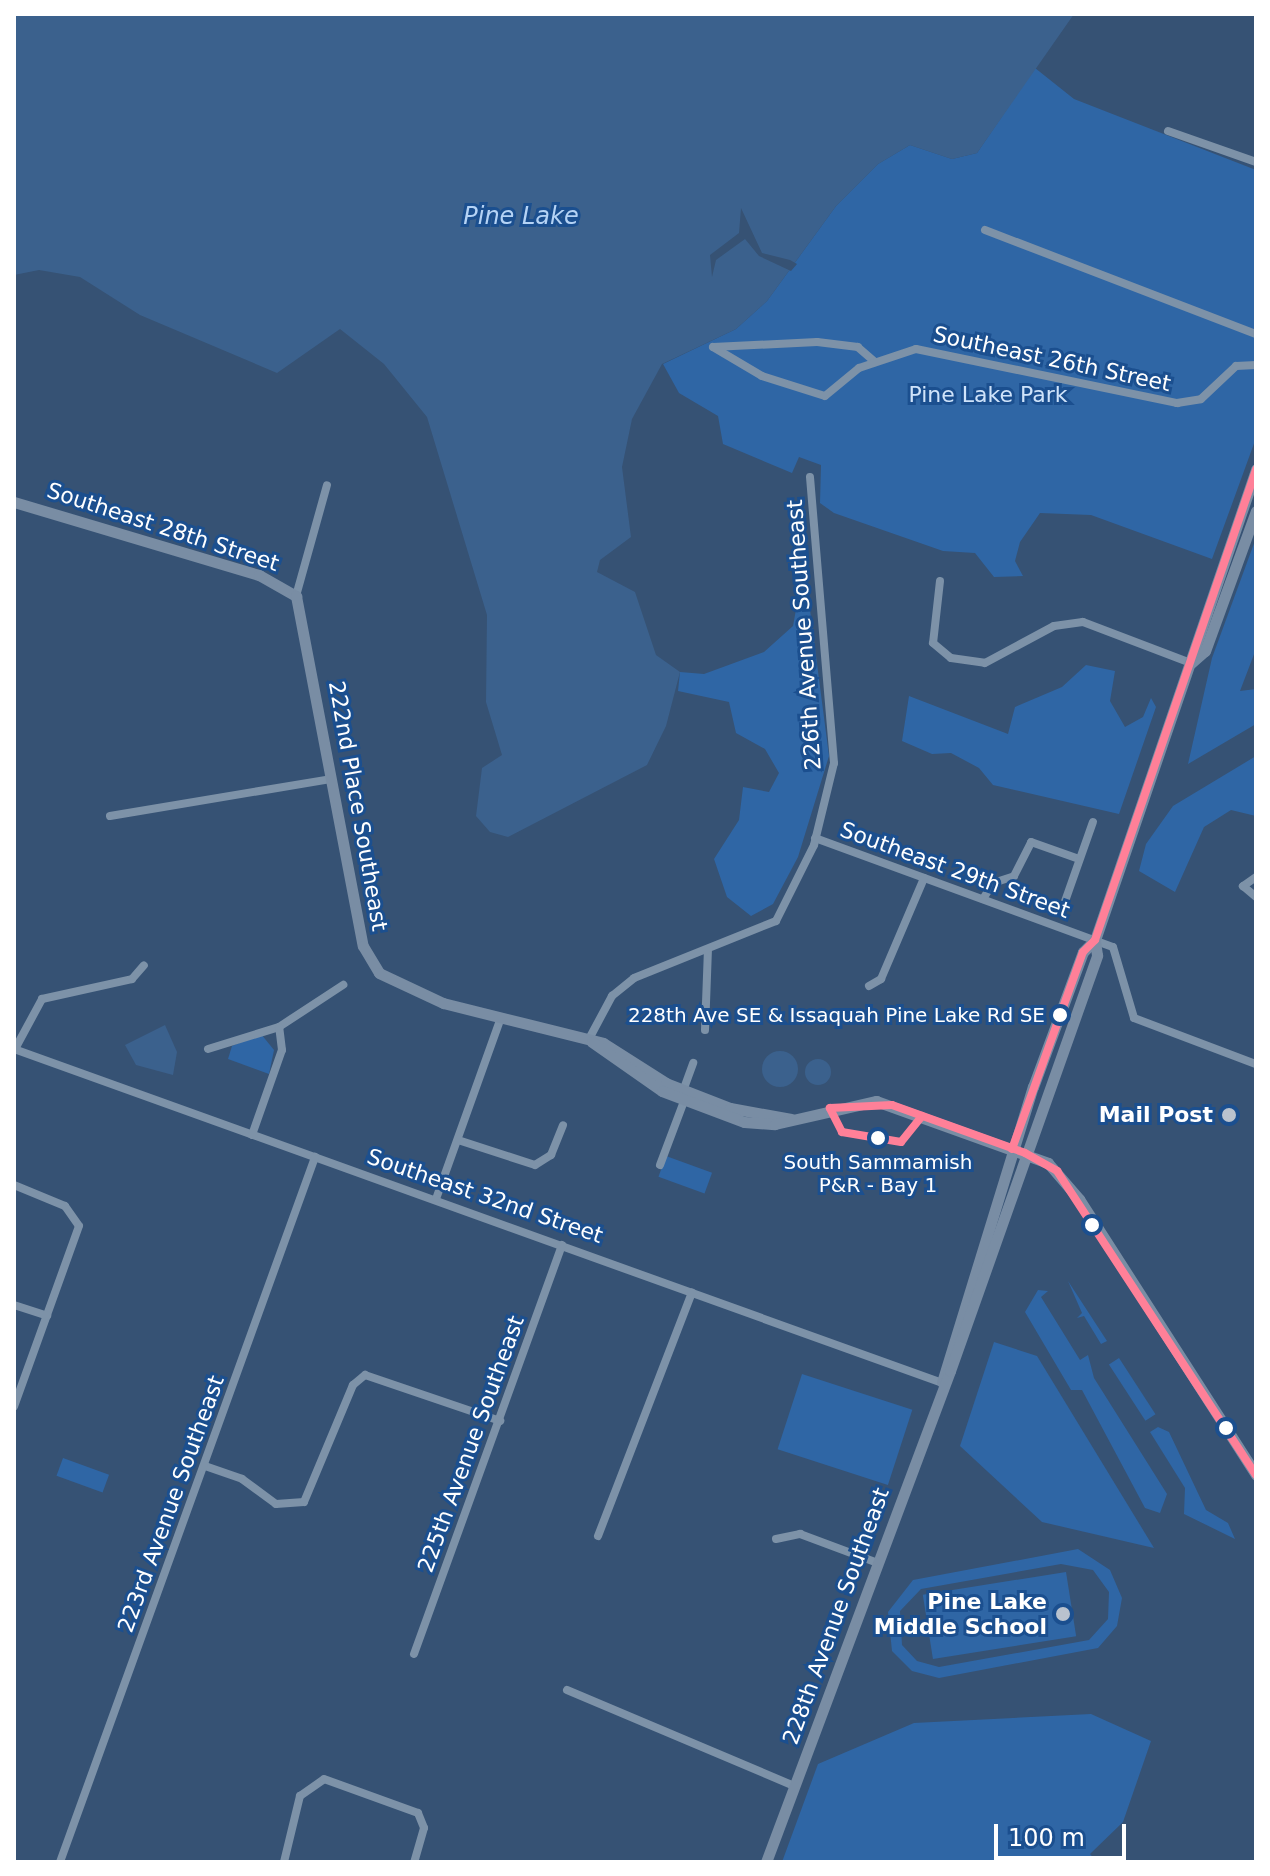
<!DOCTYPE html>
<style>
body{margin:0}
#map{position:relative;width:1270px;height:1876px;overflow:hidden;background:#365274;font-family:"DejaVu Sans",sans-serif}
div>[style]{position:absolute}
.green>*{inset:0;background:#2f66a5;transform-origin:0 0}
.water>*{inset:0;background:#3b618d}
.round{border-radius:50%}
.pier>*{inset:0;background:#365274}
.street>*{height:8px;margin:-4px;padding:0 4px;transform-origin:4px;border-radius:4px;background:#7d92a8}
.secondary>*{height:11px;margin:-5.5px;padding:0 5.5px;transform-origin:5.5px;border-radius:5.5px;background:#798da4}
.bus-1>*{height:8px;margin:-4px;padding:0 4px;transform-origin:4px;border-radius:4px;background:#ff8098}
.dots>*{width:22px;height:22px;translate:-50% -50%;box-sizing:border-box;border:4px solid #1b4f8f;border-radius:50%}
span{translate:-50% -50%;white-space:nowrap;text-align:center;line-height:1.15;-webkit-text-stroke:6px #1b4f8f;paint-order:stroke}
.bus-label{font-size:20px;color:#fff}
.right{translate:-100% -50%;text-align:right}
.street-label{font-size:22px;color:#fff}
.park-label{font-size:22px;color:#cfe3fa}
.poi-label{font-size:22px;color:#fff;font-weight:700}
.water-label{font-size:24px;color:#b5d3f5;font-style:italic}
.frame{position:absolute;inset:0;border:16px solid #fff;pointer-events:none}
.scale{position:absolute;left:994px;top:1824px;width:132px;height:36px;box-sizing:border-box;border:4px solid #fff;border-top:0;padding-left:10px;font-size:24px;line-height:28px;white-space:nowrap;color:#fff;-webkit-text-stroke:6px #1b4f8f;paint-order:stroke}
</style>
<div id="map">
<div class="green">
<div style="clip-path:polygon(1035px 68px,1074px 99px,1256px 170px,1256px 438px,1212px 559px,1091px 515px,1040px 513px,1020px 542px,1015px 561px,1023px 576px,994px 577px,975px 553px,943px 551px,834px 513px,820px 503px,821px 465px,799px 457px,792px 473px,723px 444px,718px 416px,679px 393px,663px 364px,736px 329px,767px 301px,836px 206px,878px 164px,910px 145px,952px 159px,977px 153px)"></div>
<div style="clip-path:polygon(1256px 538px,1256px 649px,1240px 691px,1256px 689px,1256px 724px,1188px 764px,1212px 658px)"></div>
<div style="clip-path:polygon(799px 593px,809px 602px,829px 756px,798px 857px,773px 904px,751px 916px,727px 897px,714px 859px,739px 820px,743px 787px,769px 792px,779px 773px,765px 749px,736px 733px,729px 702px,678px 691px,680px 672px,704px 674px,764px 652px,793px 626px)"></div>
<div style="clip-path:polygon(1086px 665px,1115px 671px,1110px 701px,1125px 727px,1143px 717px,1151px 698px,1156px 707px,1119px 814px,993px 785px,979px 768px,951px 753px,932px 754px,902px 741px,909px 696px,1008px 734px,1015px 707px,1062px 687px)"></div>
<div style="clip-path:polygon(1256px 756px,1256px 816px,1231px 810px,1204px 827px,1175px 892px,1139px 871px,1146px 844px,1173px 806px)"></div>
<div style="clip-path:polygon(261px 1034px,274px 1050px,269px 1074px,228px 1059px,232px 1046px)"></div>
<div style="left:666px;top:1156px;width:49px;height:22px;rotate:20deg"></div>
<div style="clip-path:polygon(1068px 1281px,1107px 1341px,1101px 1344px,1084px 1316px,1077px 1318px,1082px 1313px)"></div>
<div style="clip-path:polygon(1038px 1290px,1048px 1291px,1041px 1297px,1080px 1360px,1088px 1355px,1094px 1378px,1167px 1494px,1160px 1513px,1145px 1508px,1082px 1390px,1071px 1390px,1025px 1312px)"></div>
<div style="clip-path:polygon(994px 1342px,1037px 1356px,1154px 1548px,1042px 1522px,960px 1446px)"></div>
<div style="left:1119px;top:1358px;width:67px;height:12px;rotate:57deg"></div>
<div style="left:802px;top:1374px;width:116px;height:79px;rotate:18deg"></div>
<div style="clip-path:polygon(1158px 1427px,1169px 1432px,1206px 1510px,1228px 1523px,1235px 1539px,1184px 1514px,1185px 1488px,1150px 1432px)"></div>
<div style="left:63px;top:1458px;width:49px;height:19px;rotate:20deg"></div>
<div style="clip-path:polygon(evenodd,1078px 1549px,1110px 1570px,1122px 1598px,1117px 1626px,1098px 1648px,939px 1678px,912px 1671px,892px 1651px,888px 1612px,913px 1580px,1078px 1549px,1061px 1564px,1093px 1570px,1109px 1592px,1108px 1619px,1089px 1640px,939px 1667px,917px 1661px,902px 1645px,900px 1611px,921px 1589px,1061px 1564px)"></div>
<div style="left:1066px;top:1572px;width:65px;height:145px;rotate:81deg"></div>
<div style="clip-path:polygon(1091px 1714px,1151px 1741px,1123px 1822px,1090px 1854px,1097px 1862px,782px 1862px,818px 1764px,914px 1723px)"></div>
</div>
<div class="water">
<div style="clip-path:polygon(14px 14px,1074px 14px,977px 153px,952px 159px,910px 145px,878px 164px,836px 206px,767px 301px,736px 329px,662px 364px,632px 419px,622px 467px,631px 537px,600px 560px,597px 572px,635px 592px,656px 655px,680px 672px,666px 726px,647px 765px,508px 837px,490px 832px,476px 816px,482px 768px,502px 755px,486px 702px,487px 615px,427px 417px,384px 364px,340px 329px,277px 373px,140px 315px,80px 277px,39px 270px,14px 275px)"></div>
<div style="clip-path:polygon(165px 1025px,177px 1052px,173px 1075px,136px 1065px,125px 1045px)"></div>
<div class="round" style="left:762px;top:1051px;width:36px;height:36px"></div>
<div class="round" style="left:805px;top:1059px;width:26px;height:26px"></div>
</div>
<div class="pier">
<div style="clip-path:polygon(741px 208px,762px 253px,790px 260px,797px 264px,791px 271px,759px 256px,745px 239px,716px 260px,712px 277px,710px 255px,739px 233px)"></div>
</div>
<div class="street">
<div style="left:1168px;top:131px;width:93px;rotate:19.4deg"></div>
<div style="left:985px;top:230px;width:290px;rotate:21deg"></div>
<div style="left:875px;top:362px;width:23px;rotate:-139deg"></div>
<div style="left:858px;top:347px;width:41px;rotate:-173deg"></div>
<div style="left:817px;top:342px;width:104px;rotate:177.2deg"></div>
<div style="left:713px;top:347px;width:57px;rotate:30.6deg"></div>
<div style="left:762px;top:376px;width:66px;rotate:17.6deg"></div>
<div style="left:825px;top:396px;width:44px;rotate:-39.5deg"></div>
<div style="left:859px;top:368px;width:60px;rotate:-18.4deg"></div>
<div style="left:916px;top:349px;width:267px;rotate:11.7deg"></div>
<div style="left:1177px;top:403px;width:24px;rotate:-9deg"></div>
<div style="left:1201px;top:399px;width:48px;rotate:-43.3deg"></div>
<div style="left:1236px;top:366px;width:20px;rotate:-3deg"></div>
<div style="left:940px;top:581px;width:62px;rotate:96.4deg"></div>
<div style="left:933px;top:643px;width:23px;rotate:40deg"></div>
<div style="left:951px;top:658px;width:34px;rotate:8deg"></div>
<div style="left:985px;top:663px;width:78px;rotate:-28.2deg"></div>
<div style="left:1054px;top:626px;width:29px;rotate:-8deg"></div>
<div style="left:1083px;top:622px;width:116px;rotate:20.8deg"></div>
<div style="left:296px;top:596px;width:115px;rotate:-74.4deg"></div>
<div style="left:110px;top:816px;width:225px;rotate:-9.5deg"></div>
<div style="left:815px;top:838px;width:317px;rotate:20.1deg"></div>
<div style="left:1113px;top:947px;width:74px;rotate:73.5deg"></div>
<div style="left:1134px;top:1018px;width:130px;rotate:20.7deg"></div>
<div style="left:1256px;top:877px;width:16px;rotate:145deg"></div>
<div style="left:1243px;top:886px;width:17px;rotate:40deg"></div>
<div style="left:983px;top:899px;width:19px;rotate:-58deg"></div>
<div style="left:993px;top:883px;width:22px;rotate:-18deg"></div>
<div style="left:1014px;top:876px;width:38px;rotate:-63deg"></div>
<div style="left:1031px;top:842px;width:51px;rotate:19.5deg"></div>
<div style="left:1063px;top:907px;width:90px;rotate:-70.6deg"></div>
<div style="left:869px;top:986px;width:14px;rotate:-30deg"></div>
<div style="left:881px;top:979px;width:110px;rotate:-66.9deg"></div>
<div style="left:705px;top:1030px;width:80px;rotate:-87.9deg"></div>
<div style="left:589px;top:1039px;width:49px;rotate:-61.9deg"></div>
<div style="left:612px;top:996px;width:28px;rotate:-39deg"></div>
<div style="left:634px;top:978px;width:153px;rotate:-21.9deg"></div>
<div style="left:776px;top:921px;width:85px;rotate:-63.4deg"></div>
<div style="left:814px;top:845px;width:84px;rotate:-76.3deg"></div>
<div style="left:834px;top:763px;width:287px;rotate:-94.8deg"></div>
<div style="left:14px;top:1049px;width:986px;rotate:19.79deg"></div>
<div style="left:15px;top:1049px;width:57px;rotate:-61.6deg"></div>
<div style="left:42px;top:999px;width:92px;rotate:-12.5deg"></div>
<div style="left:132px;top:979px;width:18px;rotate:-49deg"></div>
<div style="left:208px;top:1049px;width:74px;rotate:-17.2deg"></div>
<div style="left:279px;top:1027px;width:77px;rotate:-33.3deg"></div>
<div style="left:683px;top:1091px;width:30px;rotate:-70deg"></div>
<div style="left:252px;top:1135px;width:90px;rotate:-70.6deg"></div>
<div style="left:282px;top:1050px;width:23px;rotate:-97deg"></div>
<div style="left:458px;top:1140px;width:81px;rotate:18deg"></div>
<div style="left:535px;top:1165px;width:19px;rotate:-32deg"></div>
<div style="left:551px;top:1155px;width:32px;rotate:-68deg"></div>
<div style="left:660px;top:1165px;width:68px;rotate:-69.4deg"></div>
<div style="left:14px;top:1185px;width:55px;rotate:22.4deg"></div>
<div style="left:65px;top:1206px;width:24px;rotate:55deg"></div>
<div style="left:79px;top:1226px;width:192px;rotate:109.8deg"></div>
<div style="left:436px;top:1199px;width:190px;rotate:-70.3deg"></div>
<div style="left:14px;top:1305px;width:35px;rotate:18deg"></div>
<div style="left:205px;top:1466px;width:39px;rotate:19deg"></div>
<div style="left:242px;top:1479px;width:42px;rotate:36.3deg"></div>
<div style="left:276px;top:1504px;width:28px;rotate:-4deg"></div>
<div style="left:304px;top:1502px;width:127px;rotate:-67.3deg"></div>
<div style="left:353px;top:1385px;width:16px;rotate:-40deg"></div>
<div style="left:365px;top:1375px;width:143px;rotate:18.8deg"></div>
<div style="left:598px;top:1536px;width:261px;rotate:-68.9deg"></div>
<div style="left:776px;top:1539px;width:25px;rotate:-12deg"></div>
<div style="left:800px;top:1534px;width:83px;rotate:20.4deg"></div>
<div style="left:414px;top:1654px;width:435px;rotate:-70.1deg"></div>
<div style="left:567px;top:1690px;width:246px;rotate:22.9deg"></div>
<div style="left:60px;top:1862px;width:750px;rotate:-70.11deg"></div>
<div style="left:284px;top:1862px;width:68px;rotate:-76.4deg"></div>
<div style="left:300px;top:1796px;width:29px;rotate:-35deg"></div>
<div style="left:324px;top:1779px;width:100px;rotate:19.9deg"></div>
<div style="left:418px;top:1813px;width:16px;rotate:68deg"></div>
<div style="left:424px;top:1828px;width:35px;rotate:106deg"></div>
</div>
<div class="secondary">
<div style="left:14px;top:502px;width:256px;rotate:16.6deg"></div>
<div style="left:259px;top:575px;width:43px;rotate:29.6deg"></div>
<div style="left:296px;top:596px;width:356px;rotate:79.2deg"></div>
<div style="left:363px;top:946px;width:31px;rotate:59deg"></div>
<div style="left:379px;top:973px;width:71px;rotate:25.1deg"></div>
<div style="left:443px;top:1003px;width:165px;rotate:14deg"></div>
<div style="left:603px;top:1043px;width:75px;rotate:32.4deg"></div>
<div style="left:666px;top:1083px;width:69px;rotate:21.3deg"></div>
<div style="left:730px;top:1108px;width:62px;rotate:10.2deg"></div>
<div style="left:1191px;top:663px;width:18px;rotate:-41deg"></div>
<div style="left:1205px;top:651px;width:149px;rotate:-70deg"></div>
<div style="left:592px;top:1042px;width:85px;rotate:35deg"></div>
<div style="left:662px;top:1091px;width:88px;rotate:20.7deg"></div>
<div style="left:744px;top:1122px;width:31px;rotate:4deg"></div>
<div style="left:775px;top:1124px;width:104px;rotate:-12.8deg"></div>
<div style="left:876px;top:1101px;width:183px;rotate:19.8deg"></div>
<div style="left:1048px;top:1163px;width:48px;rotate:49.3deg"></div>
<div style="left:1079px;top:1199px;width:328px;rotate:57.3deg"></div>
<div style="left:942px;top:1382px;width:309px;rotate:-72.9deg"></div>
<div style="left:1033px;top:1087px;width:144px;rotate:-69.7deg"></div>
<div style="left:1083px;top:952px;width:17px;rotate:-45deg"></div>
<div style="left:1095px;top:940px;width:498px;rotate:-71.1deg"></div>
<div style="left:766px;top:1862px;width:524px;rotate:-69.46deg"></div>
<div style="left:950px;top:1371px;width:441px;rotate:-70.5deg"></div>
<div style="left:1097px;top:955px;width:15px;rotate:-98deg"></div>
</div>
<div class="bus-1">
<div style="left:922px;top:1116px;width:33px;rotate:129deg"></div>
<div style="left:901px;top:1142px;width:60px;rotate:-170.4deg"></div>
<div style="left:842px;top:1132px;width:27px;rotate:-117deg"></div>
<div style="left:830px;top:1108px;width:62px;rotate:-2.8deg"></div>
<div style="left:892px;top:1105px;width:141px;rotate:19.8deg"></div>
<div style="left:1025px;top:1153px;width:37px;rotate:29deg"></div>
<div style="left:1057px;top:1171px;width:363px;rotate:56.8deg"></div>
<div style="left:1012px;top:1149px;width:209px;rotate:-70.2deg"></div>
<div style="left:1083px;top:952px;width:17px;rotate:-45deg"></div>
<div style="left:1095px;top:940px;width:498px;rotate:-71.1deg"></div>
</div>
<div class="dots">
<div style="left:1060px;top:1015px;background:#fff"></div>
<div style="left:1229px;top:1115px;background:#b9c2ce"></div>
<div style="left:878px;top:1138px;background:#fff"></div>
<div style="left:1092px;top:1225px;background:#fff"></div>
<div style="left:1226px;top:1428px;background:#fff"></div>
<div style="left:1063px;top:1614px;background:#b9c2ce"></div>
</div>
<div class="bus-label">
<span class="right" style="left:1045px;top:1015px">228th Ave SE &amp; Issaquah Pine Lake Rd SE</span>
<span style="left:878px;top:1174px">South Sammamish<br>P&amp;R - Bay 1</span>
</div>
<div class="street-label">
<span style="left:1052px;top:359px;rotate:12deg">Southeast 26th Street</span>
<span style="left:163px;top:527px;rotate:18deg">Southeast 28th Street</span>
<span style="left:804px;top:635px;rotate:-94deg">226th Avenue Southeast</span>
<span style="left:358px;top:806px;rotate:80deg">222nd Place Southeast</span>
<span style="left:955px;top:870px;rotate:20deg">Southeast 29th Street</span>
<span style="left:485px;top:1196px;rotate:19deg">Southeast 32nd Street</span>
<span style="left:471px;top:1444px;rotate:-70deg">225th Avenue Southeast</span>
<span style="left:171px;top:1504px;rotate:-70deg">223rd Avenue Southeast</span>
<span style="left:836px;top:1616px;rotate:-70deg">228th Avenue Southeast</span>
</div>
<div class="park-label">
<span style="left:988px;top:395px">Pine Lake Park</span>
</div>
<div class="poi-label">
<span class="right" style="left:1213px;top:1115px">Mail Post</span>
<span class="right" style="left:1047px;top:1614px">Pine Lake<br>Middle School</span>
</div>
<div class="water-label">
<span style="left:521px;top:217px">Pine Lake</span>
</div>
<div class="frame"></div>
<div class="scale">100 m</div>
</div>
